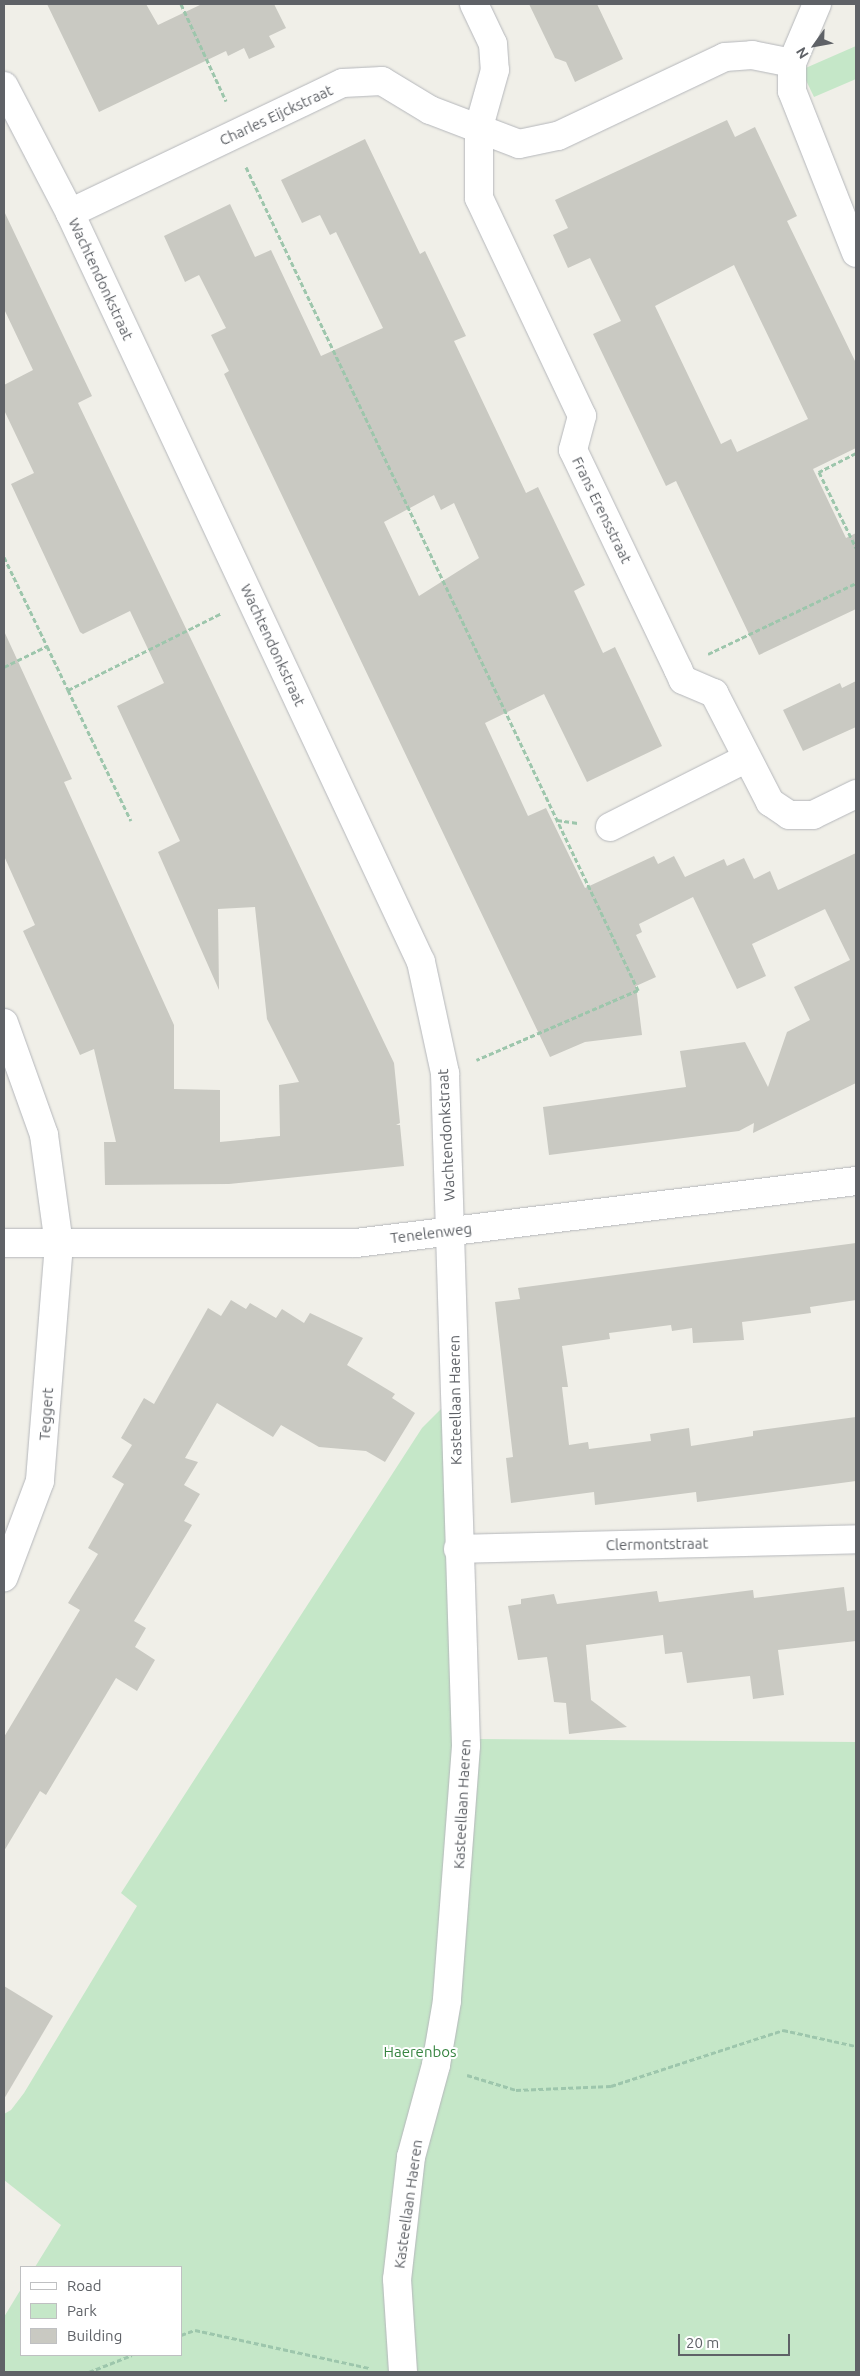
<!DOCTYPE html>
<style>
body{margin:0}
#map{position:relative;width:860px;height:2376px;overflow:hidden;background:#f0efe8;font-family:Ubuntu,sans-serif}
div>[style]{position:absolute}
.green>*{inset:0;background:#c5e7c8}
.building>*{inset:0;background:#c9c9c2}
.path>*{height:3px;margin-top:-1.5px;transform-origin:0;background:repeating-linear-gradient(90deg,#9dc6ac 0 5px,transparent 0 7.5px)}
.roads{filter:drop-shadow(0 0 1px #b5b7bb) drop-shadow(0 0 1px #b5b7bb)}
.street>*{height:28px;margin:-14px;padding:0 14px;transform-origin:14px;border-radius:14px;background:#fff}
span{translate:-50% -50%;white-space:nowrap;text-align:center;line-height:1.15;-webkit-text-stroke:4px #fff;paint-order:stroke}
.street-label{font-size:15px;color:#5f6267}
.park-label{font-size:15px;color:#388542}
.frame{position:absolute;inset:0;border:5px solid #5f6267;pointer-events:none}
.legend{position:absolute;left:20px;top:2266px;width:162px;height:90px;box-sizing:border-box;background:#fff;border:1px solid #bfc0c2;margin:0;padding:6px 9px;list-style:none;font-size:15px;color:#5f6267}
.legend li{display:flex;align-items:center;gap:10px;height:25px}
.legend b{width:25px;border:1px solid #bfc0c2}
.north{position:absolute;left:790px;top:20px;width:50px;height:50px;-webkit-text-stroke:4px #fff;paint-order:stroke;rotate:238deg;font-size:14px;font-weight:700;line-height:20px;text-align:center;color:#5f6267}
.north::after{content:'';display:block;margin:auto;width:18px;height:22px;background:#5f6267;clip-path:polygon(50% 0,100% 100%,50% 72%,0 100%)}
.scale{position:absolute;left:678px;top:2334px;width:112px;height:22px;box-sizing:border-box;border:2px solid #5f6267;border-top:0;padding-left:6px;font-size:15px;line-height:18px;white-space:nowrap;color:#5f6267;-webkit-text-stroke:4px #fff;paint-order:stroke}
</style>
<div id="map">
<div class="green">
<div style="clip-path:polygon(856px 46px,856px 79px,814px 97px,801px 70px)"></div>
<div style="clip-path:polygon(463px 1387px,479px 1739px,856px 1742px,856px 2372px,4px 2372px,4px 2317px,21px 2289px,21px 2355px,181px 2355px,181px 2267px,35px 2267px,61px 2225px,4px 2180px,4px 2114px,11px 2110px,24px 2093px,137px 1906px,121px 1893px,422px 1428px)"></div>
</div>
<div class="building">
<div style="clip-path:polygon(47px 4px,146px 4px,158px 25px,202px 4px,274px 4px,286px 28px,269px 36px,275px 47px,249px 59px,244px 48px,228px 56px,226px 51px,99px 112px)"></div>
<div style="clip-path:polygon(529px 4px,597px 4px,623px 59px,575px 82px,566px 62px,555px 58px)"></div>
<div style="clip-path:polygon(evenodd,727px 120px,735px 137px,755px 127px,797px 216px,787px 221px,856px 363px,856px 448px,813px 469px,846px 538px,856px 533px,856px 609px,759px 655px,676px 481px,666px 486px,593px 334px,621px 321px,590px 258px,568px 268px,553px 235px,568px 228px,555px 200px,727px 120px,734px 265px,808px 419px,737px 452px,731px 439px,721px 444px,655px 306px,734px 265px)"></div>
<div style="clip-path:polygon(evenodd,365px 139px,420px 254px,425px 251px,466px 336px,454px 341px,526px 493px,538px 487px,585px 585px,574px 591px,589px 623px,603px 653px,615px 647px,662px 746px,587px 782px,544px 694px,485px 723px,528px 816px,546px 808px,585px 888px,654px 856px,658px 864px,674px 856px,685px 877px,724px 859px,727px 866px,744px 858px,754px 879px,770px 871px,778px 890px,856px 853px,856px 1083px,753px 1133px,754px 1123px,739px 1131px,549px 1155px,543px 1107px,686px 1087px,680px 1051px,745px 1042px,768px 1087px,787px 1032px,810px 1020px,794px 987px,850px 960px,825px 909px,752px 944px,766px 976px,737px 989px,693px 897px,639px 924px,642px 932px,636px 935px,656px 977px,636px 986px,642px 1035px,585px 1042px,550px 1057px,224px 374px,229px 371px,211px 335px,226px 328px,199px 275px,185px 282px,164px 236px,230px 204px,255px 257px,271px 250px,321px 356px,383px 328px,336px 232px,330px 235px,320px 215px,302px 223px,281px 180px,365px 139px,434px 495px,441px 510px,454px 503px,479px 558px,419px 596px,384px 522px,434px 495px)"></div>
<div style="clip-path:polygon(4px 211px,92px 396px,78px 403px,394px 1063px,400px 1123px,396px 1125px,400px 1125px,404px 1166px,229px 1184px,105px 1185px,104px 1142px,116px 1142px,94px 1049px,80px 1055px,23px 931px,35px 925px,4px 856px,4px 631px,72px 779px,64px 782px,174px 1025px,174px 1089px,220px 1090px,220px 1142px,280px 1136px,279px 1085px,299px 1082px,267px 1019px,255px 907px,218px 909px,219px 990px,158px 852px,180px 841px,117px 706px,164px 683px,130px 611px,83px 634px,80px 632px,11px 484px,34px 473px,4px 410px,4px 385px,33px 370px,4px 309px)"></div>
<div style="clip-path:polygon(856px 681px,856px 727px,803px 751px,783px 710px,840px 683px,842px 688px)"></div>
<div style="clip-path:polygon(856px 1243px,856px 1300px,810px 1307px,811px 1313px,742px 1322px,744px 1340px,693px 1343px,692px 1328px,672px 1331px,671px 1325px,609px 1333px,610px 1339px,562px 1346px,568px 1387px,562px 1387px,569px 1445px,588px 1442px,589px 1449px,651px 1441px,650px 1434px,689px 1428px,691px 1446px,753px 1436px,753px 1431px,856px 1417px,856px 1481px,697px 1502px,696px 1492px,595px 1505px,594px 1492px,511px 1503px,506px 1458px,513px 1457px,495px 1302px,520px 1299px,518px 1288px)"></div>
<div style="clip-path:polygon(231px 1300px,246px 1309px,250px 1303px,276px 1318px,282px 1309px,304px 1323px,310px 1313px,363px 1338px,347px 1365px,395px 1394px,392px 1398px,415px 1413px,385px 1462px,366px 1451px,319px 1447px,281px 1425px,273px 1437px,217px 1403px,185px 1458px,198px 1462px,184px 1485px,200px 1494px,184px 1521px,192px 1525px,134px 1621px,146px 1628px,135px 1647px,155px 1660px,137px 1691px,116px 1678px,46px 1795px,40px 1791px,4px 1851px,4px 1737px,80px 1610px,68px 1603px,98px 1554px,88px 1548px,124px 1484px,112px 1477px,132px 1445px,121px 1438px,144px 1398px,154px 1404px,208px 1308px,221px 1316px)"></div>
<div style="clip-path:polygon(844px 1587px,847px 1611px,856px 1610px,856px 1641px,778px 1650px,784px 1695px,753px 1699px,750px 1676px,687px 1683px,682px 1652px,665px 1654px,663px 1635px,586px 1645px,591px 1700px,627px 1727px,569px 1734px,566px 1703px,554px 1702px,547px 1657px,518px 1660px,508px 1606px,521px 1604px,521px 1599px,554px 1594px,557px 1604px,657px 1591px,659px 1602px,753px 1590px,754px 1598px)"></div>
<div style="clip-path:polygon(4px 1986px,53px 2016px,4px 2099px)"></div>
</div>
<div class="path">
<div style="left:181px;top:4px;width:107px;rotate:65.1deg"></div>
<div style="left:246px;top:167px;width:912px;rotate:64.53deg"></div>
<div style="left:638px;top:990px;width:176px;rotate:156.6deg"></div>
<div style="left:856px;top:453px;width:42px;rotate:152.8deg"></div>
<div style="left:819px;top:472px;width:85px;rotate:64deg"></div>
<div style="left:4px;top:557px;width:99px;rotate:64.2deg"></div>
<div style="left:708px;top:654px;width:164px;rotate:-25.6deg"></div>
<div style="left:4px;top:667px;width:48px;rotate:-26deg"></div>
<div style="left:47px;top:646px;width:49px;rotate:64.5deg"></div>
<div style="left:68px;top:690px;width:172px;rotate:-26.6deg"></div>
<div style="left:68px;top:690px;width:145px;rotate:64.3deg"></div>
<div style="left:557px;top:820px;width:21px;rotate:8deg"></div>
<div style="left:467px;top:2075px;width:51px;rotate:17deg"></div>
<div style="left:516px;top:2090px;width:95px;rotate:-2.4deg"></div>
<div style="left:611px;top:2086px;width:181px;rotate:-18deg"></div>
<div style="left:783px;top:2030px;width:75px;rotate:12.4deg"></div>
<div style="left:181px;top:2335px;width:15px;rotate:-20deg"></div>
<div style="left:195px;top:2330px;width:179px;rotate:12.3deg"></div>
<div style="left:89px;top:2372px;width:46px;rotate:-21.6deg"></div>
</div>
<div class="roads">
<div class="street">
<div style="left:474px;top:4px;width:44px;rotate:64.6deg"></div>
<div style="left:493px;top:44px;width:26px;rotate:86deg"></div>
<div style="left:495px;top:70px;width:59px;rotate:105.7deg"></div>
<div style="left:479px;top:127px;width:71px;rotate:90deg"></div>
<div style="left:479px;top:198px;width:241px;rotate:64.7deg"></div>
<div style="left:582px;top:416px;width:35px;rotate:105deg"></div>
<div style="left:573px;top:450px;width:243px;rotate:64.4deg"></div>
<div style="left:678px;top:669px;width:12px;rotate:66deg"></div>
<div style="left:683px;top:680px;width:34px;rotate:23deg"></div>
<div style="left:714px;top:693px;width:123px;rotate:62.8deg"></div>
<div style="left:770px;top:802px;width:23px;rotate:34deg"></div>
<div style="left:789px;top:815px;width:24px"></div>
<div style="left:813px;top:815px;width:48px;rotate:-26deg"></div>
<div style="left:817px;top:4px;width:64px;rotate:113deg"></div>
<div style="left:792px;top:63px;width:28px;rotate:90deg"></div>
<div style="left:792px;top:91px;width:174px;rotate:68.4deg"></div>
<div style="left:4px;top:86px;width:143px;rotate:62.5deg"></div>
<div style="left:70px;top:213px;width:827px;rotate:64.89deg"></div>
<div style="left:421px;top:962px;width:114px;rotate:77.8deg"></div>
<div style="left:445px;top:1073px;width:673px;rotate:88.21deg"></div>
<div style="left:466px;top:1746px;width:256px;rotate:94.3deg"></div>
<div style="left:447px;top:2001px;width:65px;rotate:99.8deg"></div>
<div style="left:436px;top:2065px;width:95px;rotate:105.2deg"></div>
<div style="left:411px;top:2157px;width:123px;rotate:96.5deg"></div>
<div style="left:397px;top:2279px;width:93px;rotate:86.3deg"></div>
<div style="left:70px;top:213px;width:302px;rotate:-25.5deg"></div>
<div style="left:343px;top:83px;width:39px;rotate:-3deg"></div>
<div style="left:382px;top:81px;width:56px;rotate:31.1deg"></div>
<div style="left:430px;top:110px;width:95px;rotate:20.9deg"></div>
<div style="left:519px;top:144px;width:40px;rotate:-12deg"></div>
<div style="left:558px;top:136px;width:185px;rotate:-25.3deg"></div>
<div style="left:725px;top:57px;width:27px;rotate:-4deg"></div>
<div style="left:752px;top:55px;width:41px;rotate:11.3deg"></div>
<div style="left:610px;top:827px;width:153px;rotate:-26.7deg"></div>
<div style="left:4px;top:1023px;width:119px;rotate:70.3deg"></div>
<div style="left:44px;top:1135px;width:110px;rotate:82.2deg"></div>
<div style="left:59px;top:1244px;width:238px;rotate:94.6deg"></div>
<div style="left:40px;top:1481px;width:103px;rotate:110.6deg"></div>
<div style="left:4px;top:1243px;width:352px"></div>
<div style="left:356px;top:1243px;width:504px;rotate:-7.07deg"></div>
<div style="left:458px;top:1549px;width:398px;rotate:-1.4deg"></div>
</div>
</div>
<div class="street-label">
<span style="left:276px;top:115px;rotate:-25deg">Charles Eijckstraat</span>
<span style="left:101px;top:279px;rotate:65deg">Wachtendonkstraat</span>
<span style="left:602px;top:510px;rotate:64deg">Frans Erensstraat</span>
<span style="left:273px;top:645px;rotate:65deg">Wachtendonkstraat</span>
<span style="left:446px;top:1135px;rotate:-93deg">Wachtendonkstraat</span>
<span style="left:431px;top:1233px;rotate:-7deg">Tenelenweg</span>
<span style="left:455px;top:1400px;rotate:-91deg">Kasteellaan Haeren</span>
<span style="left:46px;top:1414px;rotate:-86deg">Teggert</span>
<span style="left:657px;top:1544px;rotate:-1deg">Clermontstraat</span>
<span style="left:462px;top:1804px;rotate:-87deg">Kasteellaan Haeren</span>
<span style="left:408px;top:2204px;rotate:-82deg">Kasteellaan Haeren</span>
</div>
<div class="park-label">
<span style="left:420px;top:2052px">Haerenbos</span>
</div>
<div class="frame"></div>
<ul class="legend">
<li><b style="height:6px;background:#fff"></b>Road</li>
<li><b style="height:14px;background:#c5e7c8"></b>Park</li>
<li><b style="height:14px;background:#c9c9c2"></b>Building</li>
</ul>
<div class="north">N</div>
<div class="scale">20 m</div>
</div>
